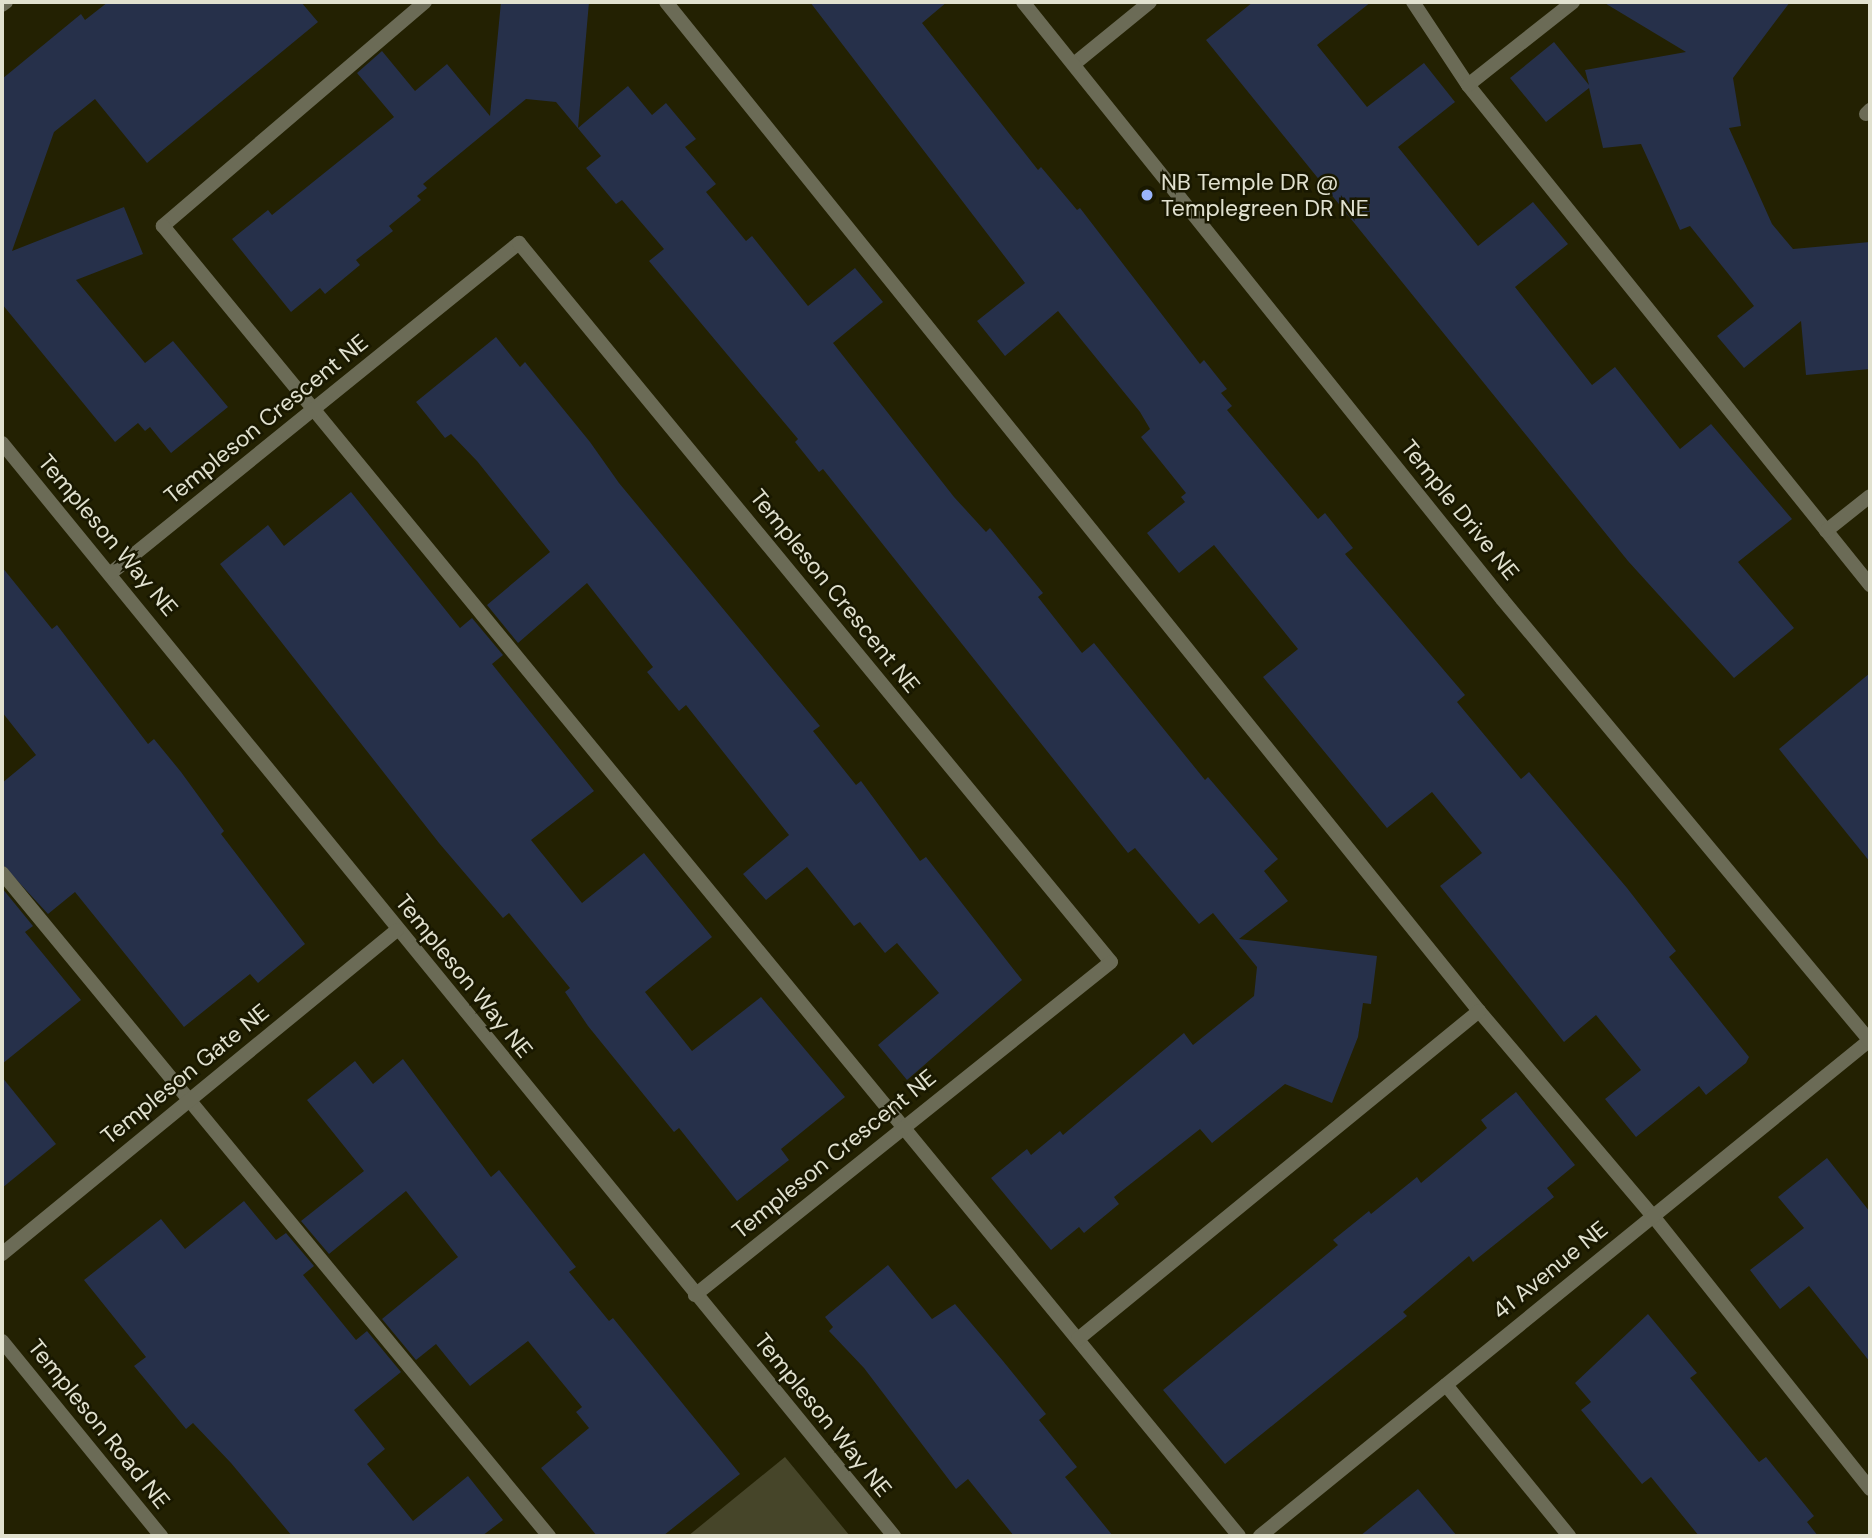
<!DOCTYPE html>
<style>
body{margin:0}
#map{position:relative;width:1872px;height:1538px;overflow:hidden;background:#232102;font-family:"DM Sans",sans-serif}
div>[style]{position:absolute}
.green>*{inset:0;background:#464529}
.building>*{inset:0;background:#26304a}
.service>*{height:14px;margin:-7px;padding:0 7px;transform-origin:7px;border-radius:7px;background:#6b6b56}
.minor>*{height:14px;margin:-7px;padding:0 7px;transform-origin:7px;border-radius:7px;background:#6b6b56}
.tertiary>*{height:14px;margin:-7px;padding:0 7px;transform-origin:7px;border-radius:7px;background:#6b6b56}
.dots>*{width:19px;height:19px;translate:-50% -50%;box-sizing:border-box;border:4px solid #191800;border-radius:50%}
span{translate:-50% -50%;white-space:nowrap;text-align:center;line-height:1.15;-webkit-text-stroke:5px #191800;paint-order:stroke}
.poi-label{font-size:23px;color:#e1e1cf}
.left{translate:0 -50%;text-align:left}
.street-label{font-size:23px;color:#e1e1cf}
.frame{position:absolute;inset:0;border:4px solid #e1e1cf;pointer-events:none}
</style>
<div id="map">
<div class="green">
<div style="clip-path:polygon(785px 1457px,850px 1536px,688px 1536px)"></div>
</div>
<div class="building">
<div style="clip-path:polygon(108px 2px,301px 2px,318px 22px,147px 163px,95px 99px,54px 132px,12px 251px,124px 207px,143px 254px,76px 280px,145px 363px,173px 341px,228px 407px,171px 453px,150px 427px,145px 431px,138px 423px,115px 442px,2px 304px,2px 79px,81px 14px,85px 20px)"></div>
<div style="clip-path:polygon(501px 2px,589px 2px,578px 128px,628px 86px,652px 115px,666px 103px,696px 139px,685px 147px,716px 184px,706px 192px,746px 241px,752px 236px,808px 306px,855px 268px,883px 302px,833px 343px,954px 497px,986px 532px,990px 528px,1043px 593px,1038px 597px,1082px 653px,1094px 643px,1205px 780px,1208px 777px,1278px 859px,1264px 871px,1288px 901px,1239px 939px,1377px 956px,1371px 1004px,1363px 1003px,1358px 1037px,1332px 1103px,1285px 1084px,1212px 1143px,1200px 1129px,1114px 1197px,1119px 1204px,1084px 1233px,1079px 1227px,1051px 1250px,991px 1178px,1027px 1149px,1031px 1155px,1060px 1131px,1063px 1135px,1184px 1033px,1193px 1045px,1254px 996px,1257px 967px,1213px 913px,1199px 924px,1135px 848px,1128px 853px,823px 469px,819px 472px,795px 442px,798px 439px,649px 261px,664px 249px,622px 200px,616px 204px,586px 168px,601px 156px,556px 102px,526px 99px,423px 184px,427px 188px,417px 196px,421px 200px,389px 226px,393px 231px,356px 260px,360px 265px,325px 294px,320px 288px,291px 312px,232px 239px,268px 210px,272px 215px,394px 117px,357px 73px,382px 51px,415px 91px,447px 64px,490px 116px)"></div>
<div style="clip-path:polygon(810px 2px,947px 2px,922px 23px,1038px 170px,1041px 167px,1077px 210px,1080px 208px,1200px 364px,1204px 360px,1227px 389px,1221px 393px,1232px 406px,1227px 410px,1318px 519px,1325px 513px,1353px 548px,1345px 554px,1465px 695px,1457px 702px,1521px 779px,1529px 772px,1627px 888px,1676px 951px,1669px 957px,1749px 1057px,1746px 1063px,1706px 1095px,1699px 1086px,1636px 1137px,1605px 1099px,1641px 1070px,1596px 1015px,1564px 1042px,1440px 886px,1482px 853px,1432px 792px,1387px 828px,1263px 677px,1298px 649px,1214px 545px,1179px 573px,1147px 533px,1185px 502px,1181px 497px,1186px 493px,1141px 437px,1150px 429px,1140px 412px,1058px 311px,1005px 356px,977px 321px,1025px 283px)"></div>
<div style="clip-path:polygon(1253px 2px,1371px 2px,1317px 45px,1367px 107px,1424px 63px,1455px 102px,1398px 147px,1478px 246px,1533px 202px,1568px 244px,1515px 287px,1592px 385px,1615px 367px,1680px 449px,1711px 424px,1792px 519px,1738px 562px,1794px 628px,1734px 678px,1628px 561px,1206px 40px)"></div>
<div style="clip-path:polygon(1603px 2px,1790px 2px,1733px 78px,1741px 126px,1729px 128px,1772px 224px,1793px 249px,1870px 242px,1870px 369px,1806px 375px,1801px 321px,1744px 368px,1717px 336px,1754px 306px,1690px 226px,1680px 230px,1641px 144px,1603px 148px,1589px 88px,1546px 122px,1510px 78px,1554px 42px,1589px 85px,1585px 70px,1686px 52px)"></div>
<div style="clip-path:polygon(496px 337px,520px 367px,525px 362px,590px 442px,619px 483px,820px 726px,813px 731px,856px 785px,861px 781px,920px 861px,926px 857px,1022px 980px,907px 1080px,878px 1045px,939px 993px,897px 943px,885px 953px,860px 922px,854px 926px,807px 867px,766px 900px,743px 874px,789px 835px,686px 705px,679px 711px,647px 672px,653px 667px,587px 583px,518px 643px,487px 605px,550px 552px,477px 461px,451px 434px,445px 438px,416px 402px)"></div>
<div style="clip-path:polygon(351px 492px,460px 628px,472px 618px,503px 655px,492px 664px,594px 791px,531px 840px,582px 903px,644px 853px,712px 937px,645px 992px,692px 1051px,761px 997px,845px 1097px,781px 1149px,789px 1160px,737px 1201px,679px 1128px,674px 1132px,588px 1026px,565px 992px,570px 988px,509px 913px,503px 918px,439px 843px,220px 564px,268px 525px,284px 546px)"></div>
<div style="clip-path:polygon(2px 567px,52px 629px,57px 625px,148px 744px,154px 739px,181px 772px,224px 831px,221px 834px,305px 944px,258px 983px,250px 974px,184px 1027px,75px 892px,48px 914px,2px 864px,2px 783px,36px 755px,2px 712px)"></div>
<div style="clip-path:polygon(1870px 673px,1870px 862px,1779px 749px)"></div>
<div style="clip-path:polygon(2px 888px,33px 926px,25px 932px,81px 1000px,2px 1064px)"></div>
<div style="clip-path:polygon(403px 1059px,491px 1177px,499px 1170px,576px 1267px,569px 1272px,609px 1321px,613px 1318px,740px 1474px,663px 1536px,597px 1536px,541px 1468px,589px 1428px,576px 1412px,582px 1407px,528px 1341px,470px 1386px,436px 1344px,416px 1360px,382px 1319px,458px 1257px,406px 1191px,329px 1254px,301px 1221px,364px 1171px,307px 1100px,355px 1061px,373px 1084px)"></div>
<div style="clip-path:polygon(2px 1077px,56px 1144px,2px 1188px)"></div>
<div style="clip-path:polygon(1516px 1092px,1575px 1165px,1547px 1188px,1554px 1197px,1473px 1262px,1469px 1256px,1403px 1312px,1407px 1316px,1225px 1464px,1163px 1390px,1338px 1245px,1333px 1240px,1369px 1211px,1371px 1214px,1417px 1177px,1421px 1183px,1487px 1128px,1481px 1120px)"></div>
<div style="clip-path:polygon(1827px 1158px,1870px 1212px,1870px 1362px,1809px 1286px,1780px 1309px,1750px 1270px,1804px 1228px,1778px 1197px)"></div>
<div style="clip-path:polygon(244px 1201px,276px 1240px,286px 1233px,314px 1266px,303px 1275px,356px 1340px,367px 1331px,401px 1372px,354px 1410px,385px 1449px,367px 1464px,413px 1521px,468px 1476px,503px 1520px,482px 1536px,292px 1536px,231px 1463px,193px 1423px,186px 1429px,134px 1366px,146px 1357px,84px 1280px,161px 1219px,185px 1249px)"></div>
<div style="clip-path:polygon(888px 1265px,932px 1319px,955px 1304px,1003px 1361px,1046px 1414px,1039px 1420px,1077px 1467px,1065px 1477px,1113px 1536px,1014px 1536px,968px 1479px,956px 1489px,864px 1368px,829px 1331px,833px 1327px,825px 1317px)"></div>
<div style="clip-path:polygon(1648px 1314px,1697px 1373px,1690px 1378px,1759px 1462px,1766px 1457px,1814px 1516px,1807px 1522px,1818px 1536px,1699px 1536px,1651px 1477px,1642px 1484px,1581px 1410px,1591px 1402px,1575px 1383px)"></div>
<div style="clip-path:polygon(1418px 1489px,1457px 1536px,1360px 1536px)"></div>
</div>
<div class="service">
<div style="left:425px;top:2px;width:345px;rotate:139.5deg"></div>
<div style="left:163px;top:226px;width:1695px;rotate:50.6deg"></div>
<div style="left:666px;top:2px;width:1296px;rotate:51.14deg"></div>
<div style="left:1479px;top:1011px;width:269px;rotate:49.7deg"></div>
<div style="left:1653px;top:1216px;width:349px;rotate:51.5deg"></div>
<div style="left:1413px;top:2px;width:100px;rotate:56.5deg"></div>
<div style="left:1468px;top:85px;width:642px;rotate:51.2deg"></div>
<div style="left:1468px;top:85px;width:134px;rotate:-38.3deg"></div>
<div style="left:1826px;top:531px;width:56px;rotate:-38.5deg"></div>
<div style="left:2px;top:873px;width:860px;rotate:50.48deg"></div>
<div style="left:1078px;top:1339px;width:518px;rotate:-39.28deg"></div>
</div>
<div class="minor">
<div style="left:2px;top:5px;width:5px;rotate:-37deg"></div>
<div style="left:1074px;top:64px;width:98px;rotate:-39.2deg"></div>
<div style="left:1866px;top:114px;width:6px;rotate:-45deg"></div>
<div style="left:2px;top:443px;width:1411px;rotate:50.78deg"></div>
<div style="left:111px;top:573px;width:525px;rotate:-38.97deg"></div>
<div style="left:519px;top:243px;width:931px;rotate:50.53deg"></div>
<div style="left:1111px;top:962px;width:533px;rotate:141.32deg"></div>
<div style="left:2px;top:1254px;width:511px;rotate:-39.36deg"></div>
<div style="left:2px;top:1341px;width:252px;rotate:50.8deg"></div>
<div style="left:1446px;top:1385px;width:195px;rotate:50.8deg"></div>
<div style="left:1260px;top:1536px;width:786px;rotate:-39.12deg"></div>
</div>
<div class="tertiary">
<div style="left:1023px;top:2px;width:765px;rotate:51.26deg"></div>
<div style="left:1502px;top:599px;width:575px;rotate:50.22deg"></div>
</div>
<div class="dots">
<div style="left:1147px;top:195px;background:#9ab5fd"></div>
</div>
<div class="poi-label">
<span class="left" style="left:1161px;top:195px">NB Temple DR @<br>Templegreen DR NE</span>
</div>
<div class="street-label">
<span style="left:266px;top:419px;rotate:-39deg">Templeson Crescent NE</span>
<span style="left:1460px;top:510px;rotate:51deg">Temple Drive NE</span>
<span style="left:108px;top:535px;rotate:50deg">Templeson Way NE</span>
<span style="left:835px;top:591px;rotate:51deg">Templeson Crescent NE</span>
<span style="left:464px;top:976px;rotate:51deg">Templeson Way NE</span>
<span style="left:185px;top:1074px;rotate:-39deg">Templeson Gate NE</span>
<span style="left:834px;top:1154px;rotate:-39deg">Templeson Crescent NE</span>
<span style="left:1550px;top:1270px;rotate:-39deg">41 Avenue NE</span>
<span style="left:823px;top:1415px;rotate:51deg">Templeson Way NE</span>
<span style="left:99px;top:1424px;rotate:51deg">Templeson Road NE</span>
</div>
<div class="frame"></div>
</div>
